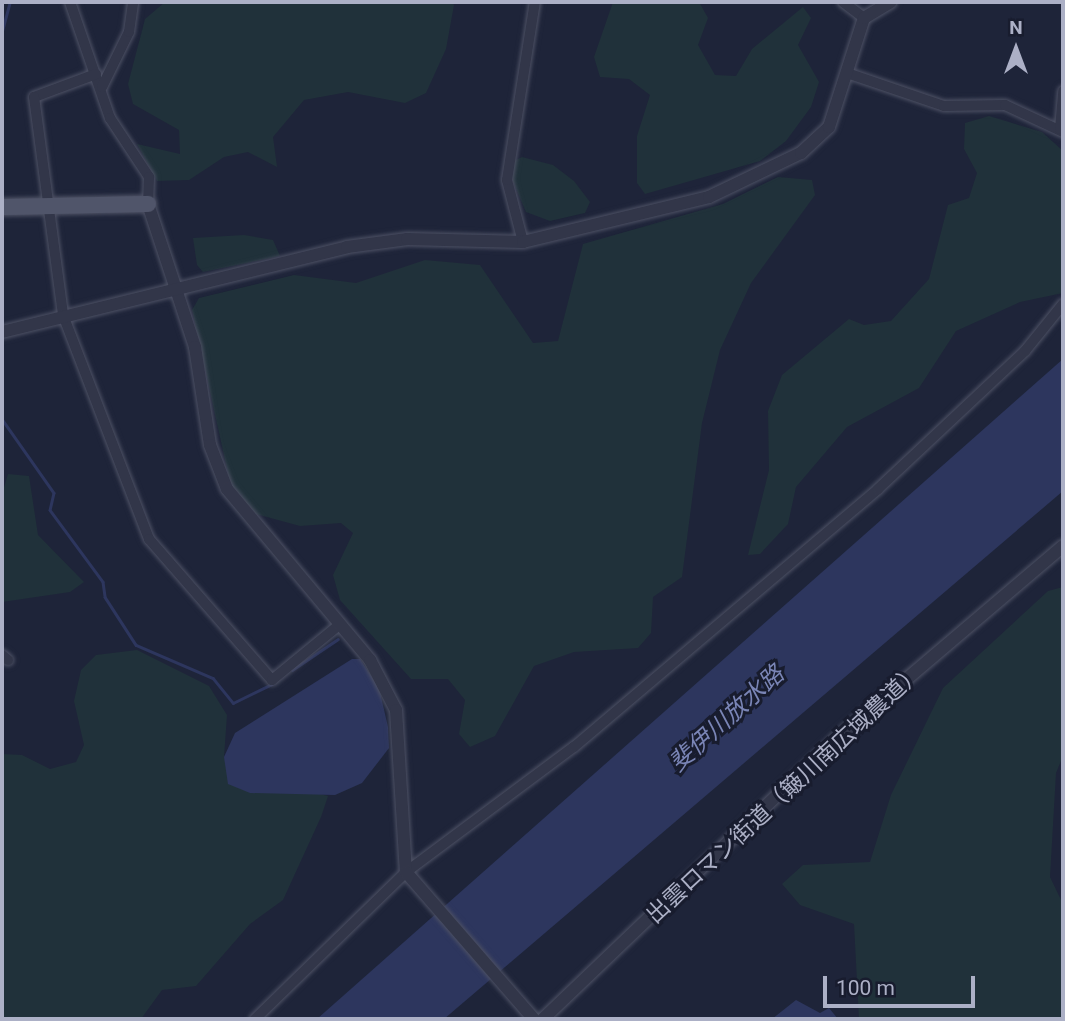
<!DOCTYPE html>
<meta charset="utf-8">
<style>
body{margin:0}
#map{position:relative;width:1065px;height:1021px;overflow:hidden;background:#1e2439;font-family:Roboto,"Noto Sans JP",sans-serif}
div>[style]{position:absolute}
.green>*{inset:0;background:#20313a}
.water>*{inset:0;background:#2d365e}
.stream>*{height:2.5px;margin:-1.25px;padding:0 1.25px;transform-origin:1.25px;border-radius:1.25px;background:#2d365e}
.roads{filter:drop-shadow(0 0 2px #4d5164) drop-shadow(0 0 2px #4d5164)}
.minor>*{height:10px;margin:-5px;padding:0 5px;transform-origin:5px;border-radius:5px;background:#323649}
.tertiary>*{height:12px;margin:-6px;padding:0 6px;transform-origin:6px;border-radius:6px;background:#323649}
.primary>*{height:16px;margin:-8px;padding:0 8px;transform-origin:8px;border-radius:8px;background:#50556a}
span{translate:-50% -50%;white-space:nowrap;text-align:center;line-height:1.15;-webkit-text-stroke:6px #181c2e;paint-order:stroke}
.street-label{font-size:23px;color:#acb0c6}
.water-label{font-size:24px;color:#7a85b6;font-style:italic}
.frame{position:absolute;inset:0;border:4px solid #acb0c6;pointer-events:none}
.north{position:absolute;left:981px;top:14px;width:70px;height:70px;-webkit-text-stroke:5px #181c2e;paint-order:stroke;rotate:0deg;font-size:19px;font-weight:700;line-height:28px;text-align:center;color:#acb0c6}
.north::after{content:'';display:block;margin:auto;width:24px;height:32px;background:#acb0c6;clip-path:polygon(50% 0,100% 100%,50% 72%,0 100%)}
.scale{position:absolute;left:823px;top:976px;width:152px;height:32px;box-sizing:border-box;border:4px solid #acb0c6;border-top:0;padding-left:9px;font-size:21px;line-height:24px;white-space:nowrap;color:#acb0c6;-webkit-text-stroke:5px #181c2e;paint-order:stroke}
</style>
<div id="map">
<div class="green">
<div style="clip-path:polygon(165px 2px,452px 2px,454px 5px,446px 49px,426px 93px,405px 103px,348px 92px,304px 100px,273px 137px,277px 167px,248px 152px,224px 157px,189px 180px,157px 181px,137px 144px,180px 154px,179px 130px,133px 104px,128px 84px,145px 19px)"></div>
<div style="clip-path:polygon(613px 2px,699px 2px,708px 18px,698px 45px,715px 75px,736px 76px,752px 49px,803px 7px,811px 18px,798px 45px,819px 82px,811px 107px,786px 141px,760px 161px,645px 194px,637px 183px,637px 136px,650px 95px,629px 79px,600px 77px,594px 57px)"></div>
<div style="clip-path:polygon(989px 116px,1042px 132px,1063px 151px,1063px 293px,1020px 302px,956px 331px,919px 388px,847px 427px,796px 487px,788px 524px,760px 554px,748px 555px,769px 470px,768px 411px,782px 375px,849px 319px,864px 325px,891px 321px,929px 279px,948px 205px,969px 198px,977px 173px,964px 149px,965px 123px)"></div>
<div style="clip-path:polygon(522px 157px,553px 165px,574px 181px,590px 202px,585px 213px,550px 221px,526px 212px,512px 179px,512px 162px)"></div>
<div style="clip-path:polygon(778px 177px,812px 180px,815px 195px,751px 283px,720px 350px,702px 423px,682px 577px,653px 597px,651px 633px,638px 648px,574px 652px,534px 666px,495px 736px,470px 747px,459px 734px,465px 700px,448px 679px,411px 679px,340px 600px,333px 575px,353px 533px,341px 523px,300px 526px,256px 514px,231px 487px,192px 310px,199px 298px,294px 275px,356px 283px,425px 260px,480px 265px,533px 343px,558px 341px,583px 244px,723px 204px)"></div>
<div style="clip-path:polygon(244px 235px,273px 240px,280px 256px,203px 272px,197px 265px,193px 238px)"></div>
<div style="clip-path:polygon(8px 474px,29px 476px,38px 535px,84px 582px,70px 592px,2px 602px,2px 494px)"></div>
<div style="clip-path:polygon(1063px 587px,1063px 756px,1056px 773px,1050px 877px,1063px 904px,1063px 1019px,859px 1019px,854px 924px,800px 905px,782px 884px,803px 865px,870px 862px,891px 795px,943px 688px,1048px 591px)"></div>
<div style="clip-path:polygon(137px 650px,209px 686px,227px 715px,224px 757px,250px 793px,303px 790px,328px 796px,321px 817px,283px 900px,250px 924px,196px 986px,162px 990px,141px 1019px,2px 1019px,2px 754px,22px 755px,50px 769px,76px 762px,84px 745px,74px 701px,81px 670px,96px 655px)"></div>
</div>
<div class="water">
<div style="clip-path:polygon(1063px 359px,1063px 491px,444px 1019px,317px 1019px)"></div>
<div style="clip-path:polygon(352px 659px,360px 659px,379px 688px,388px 727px,389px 748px,362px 783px,335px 795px,250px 793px,228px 784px,224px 757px,235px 733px)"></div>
<div style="clip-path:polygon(796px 1000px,820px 1013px,829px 1008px,838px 1019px,772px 1019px)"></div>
</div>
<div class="stream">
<div style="left:2px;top:31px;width:30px;rotate:-75deg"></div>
<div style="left:2px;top:419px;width:90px;rotate:54.9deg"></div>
<div style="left:54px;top:493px;width:17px;rotate:103deg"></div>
<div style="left:50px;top:510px;width:89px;rotate:53.6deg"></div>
<div style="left:103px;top:582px;width:15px;rotate:82deg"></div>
<div style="left:105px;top:597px;width:57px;rotate:57.1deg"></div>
<div style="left:136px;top:645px;width:84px;rotate:23.2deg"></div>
<div style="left:213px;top:678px;width:32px;rotate:51deg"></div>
<div style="left:233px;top:703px;width:43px;rotate:-26deg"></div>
<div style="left:292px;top:670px;width:55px;rotate:-34deg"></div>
</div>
<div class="roads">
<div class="minor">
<div style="left:70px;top:2px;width:123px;rotate:71deg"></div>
<div style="left:110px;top:118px;width:71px;rotate:56.5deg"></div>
<div style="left:149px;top:177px;width:27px;rotate:92deg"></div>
<div style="left:843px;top:2px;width:26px;rotate:37deg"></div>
<div style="left:847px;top:73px;width:102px;rotate:18.8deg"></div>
<div style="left:944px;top:106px;width:61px;rotate:-0.9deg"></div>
<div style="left:1005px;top:105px;width:64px;rotate:25deg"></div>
<div style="left:96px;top:74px;width:66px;rotate:159.6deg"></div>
<div style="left:34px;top:97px;width:220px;rotate:82.4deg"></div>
<div style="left:63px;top:315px;width:240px;rotate:69deg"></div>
<div style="left:149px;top:539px;width:187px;rotate:48.9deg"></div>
<div style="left:272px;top:680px;width:87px;rotate:-39.4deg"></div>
<div style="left:102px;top:87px;width:61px;rotate:-63.9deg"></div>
<div style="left:129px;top:32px;width:30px;rotate:-82deg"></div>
<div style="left:1060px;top:129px;width:38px;rotate:-85deg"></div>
<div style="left:523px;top:242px;width:64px;rotate:-104.5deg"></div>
<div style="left:507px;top:180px;width:180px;rotate:-81.1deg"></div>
<div style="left:2px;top:655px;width:8px;rotate:40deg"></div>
<div style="left:255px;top:1019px;width:211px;rotate:-44.2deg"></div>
<div style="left:406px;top:872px;width:209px;rotate:-36.7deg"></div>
<div style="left:574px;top:747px;width:399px;rotate:-40.3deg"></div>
<div style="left:878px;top:489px;width:202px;rotate:-43.2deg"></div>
<div style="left:1025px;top:351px;width:60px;rotate:-51deg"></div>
</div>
<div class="tertiary">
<div style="left:148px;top:204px;width:151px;rotate:71.8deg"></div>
<div style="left:195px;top:347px;width:99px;rotate:81.3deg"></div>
<div style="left:210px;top:445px;width:47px;rotate:68.9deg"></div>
<div style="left:227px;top:489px;width:223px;rotate:50.1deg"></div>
<div style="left:370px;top:660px;width:56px;rotate:62.5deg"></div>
<div style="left:396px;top:710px;width:162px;rotate:86.5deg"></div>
<div style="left:406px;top:872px;width:195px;rotate:49deg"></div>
<div style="left:2px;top:332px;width:355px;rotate:-13.8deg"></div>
<div style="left:347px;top:247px;width:61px;rotate:-7.6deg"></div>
<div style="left:407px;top:239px;width:116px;rotate:1.5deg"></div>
<div style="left:523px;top:242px;width:191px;rotate:-13.6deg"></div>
<div style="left:709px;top:197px;width:102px;rotate:-25.6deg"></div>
<div style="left:801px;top:153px;width:38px;rotate:-43deg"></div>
<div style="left:829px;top:127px;width:114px;rotate:-72.2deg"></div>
<div style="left:864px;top:18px;width:31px;rotate:-31deg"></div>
<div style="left:543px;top:1019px;width:404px;rotate:-43.7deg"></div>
<div style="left:835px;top:740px;width:299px;rotate:-40.4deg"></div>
</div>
<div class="primary">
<div style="left:2px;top:207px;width:146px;rotate:-1.2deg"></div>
</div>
</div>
<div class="street-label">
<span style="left:785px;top:794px;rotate:-43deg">出雲ロマン街道（簸川南広域農道）</span>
</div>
<div class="water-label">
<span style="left:727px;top:719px;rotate:-42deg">斐伊川放水路</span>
</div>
<div class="frame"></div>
<div class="north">N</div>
<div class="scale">100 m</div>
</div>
